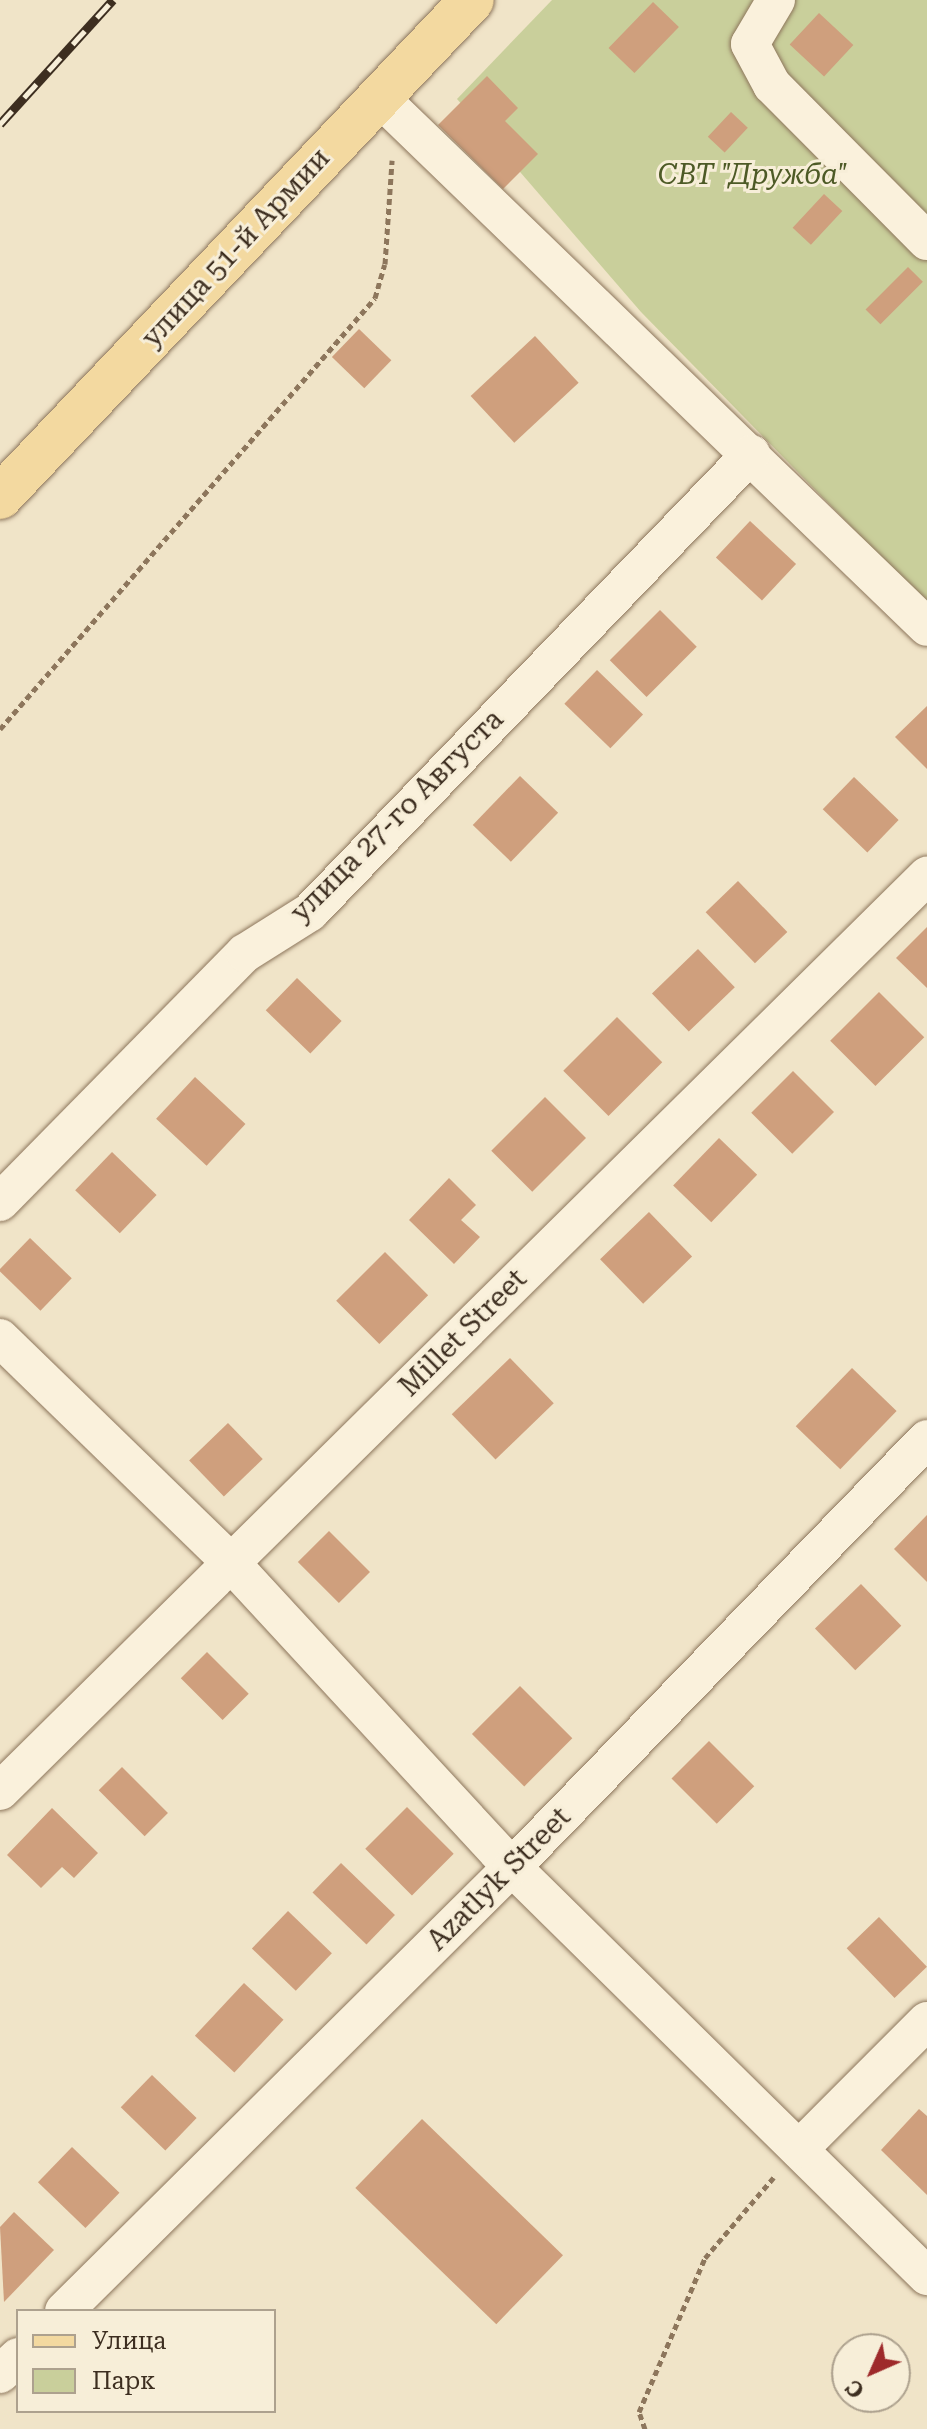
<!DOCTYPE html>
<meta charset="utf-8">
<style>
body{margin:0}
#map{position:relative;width:927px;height:2429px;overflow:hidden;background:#f0e4c8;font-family:"Roboto Serif",serif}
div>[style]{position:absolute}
.green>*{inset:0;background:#c9cf9b}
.building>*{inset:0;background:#cf9f7d;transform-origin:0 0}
.path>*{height:5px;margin-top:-2.5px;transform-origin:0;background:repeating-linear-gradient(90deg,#8d765c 0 6px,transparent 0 10px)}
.roads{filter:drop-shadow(0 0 2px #8d765c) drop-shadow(0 0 2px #8d765c)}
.minor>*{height:38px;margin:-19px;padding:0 19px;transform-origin:19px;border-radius:19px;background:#faf1dc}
.major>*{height:44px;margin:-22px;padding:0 22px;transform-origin:22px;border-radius:22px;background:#f3d9a0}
.rail>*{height:9px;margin-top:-4.5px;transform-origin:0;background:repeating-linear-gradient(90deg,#f7eed8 0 18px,#3d2e20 0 36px);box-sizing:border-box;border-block:2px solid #3d2e20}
span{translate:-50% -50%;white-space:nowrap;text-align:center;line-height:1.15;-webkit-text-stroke:6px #f7eed8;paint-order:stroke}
.park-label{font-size:28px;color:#4d5a26;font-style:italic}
.street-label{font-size:28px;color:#3d2e20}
.legend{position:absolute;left:16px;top:2309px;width:260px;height:104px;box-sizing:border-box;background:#f7eed8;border:2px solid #ada18e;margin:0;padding:10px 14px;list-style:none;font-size:24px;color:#3d2e20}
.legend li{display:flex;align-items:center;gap:16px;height:40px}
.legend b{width:40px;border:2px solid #ada18e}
.north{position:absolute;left:831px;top:2333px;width:80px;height:80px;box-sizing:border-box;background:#f7eed8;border:2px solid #ada18e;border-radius:50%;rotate:225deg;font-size:22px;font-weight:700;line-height:32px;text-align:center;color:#3d2e20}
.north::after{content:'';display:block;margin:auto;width:28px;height:36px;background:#9e2a2b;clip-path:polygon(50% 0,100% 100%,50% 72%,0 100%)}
</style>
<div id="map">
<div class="green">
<div style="clip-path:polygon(552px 0,927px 0,927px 604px,641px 312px,457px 99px)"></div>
</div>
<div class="building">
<div style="left:653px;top:2px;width:36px;height:64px;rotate:44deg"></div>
<div style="left:819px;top:13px;width:47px;height:43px;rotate:43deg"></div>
<div style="clip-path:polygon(487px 76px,518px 108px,505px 121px,538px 154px,503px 189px,438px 125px)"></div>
<div style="left:731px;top:112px;width:23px;height:34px;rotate:43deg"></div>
<div style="left:824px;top:194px;width:25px;height:46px;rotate:43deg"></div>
<div style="left:908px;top:267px;width:21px;height:60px;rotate:45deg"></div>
<div style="left:359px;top:329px;width:45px;height:39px;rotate:44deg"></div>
<div style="left:535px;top:336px;width:64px;height:88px;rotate:47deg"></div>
<div style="left:750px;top:521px;width:63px;height:50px;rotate:43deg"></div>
<div style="left:660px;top:610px;width:52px;height:71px;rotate:45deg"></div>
<div style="left:597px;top:670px;width:64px;height:47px;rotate:44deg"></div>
<div style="clip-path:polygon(927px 706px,927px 769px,895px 737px)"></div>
<div style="left:520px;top:776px;width:53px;height:68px;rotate:44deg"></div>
<div style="left:854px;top:777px;width:62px;height:45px;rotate:44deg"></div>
<div style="left:738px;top:881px;width:71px;height:45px;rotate:46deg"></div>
<div style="clip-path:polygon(927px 927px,927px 988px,896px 958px)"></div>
<div style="left:698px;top:949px;width:53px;height:64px;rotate:46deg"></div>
<div style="left:297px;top:978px;width:62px;height:45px;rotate:44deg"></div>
<div style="left:879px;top:992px;width:64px;height:69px;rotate:45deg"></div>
<div style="left:617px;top:1017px;width:64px;height:76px;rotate:45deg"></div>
<div style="left:793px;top:1071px;width:58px;height:59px;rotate:45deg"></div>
<div style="left:195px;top:1077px;width:69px;height:57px;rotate:43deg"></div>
<div style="left:545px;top:1097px;width:58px;height:76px;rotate:45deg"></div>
<div style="left:719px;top:1138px;width:53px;height:66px;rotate:44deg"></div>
<div style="left:112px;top:1152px;width:62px;height:53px;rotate:44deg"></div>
<div style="clip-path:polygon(449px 1178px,476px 1205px,461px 1220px,480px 1237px,454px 1264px,409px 1220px)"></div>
<div style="left:649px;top:1212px;width:62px;height:68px;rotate:46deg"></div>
<div style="left:30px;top:1238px;width:58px;height:45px;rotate:44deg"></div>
<div style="left:385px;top:1252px;width:61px;height:69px;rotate:45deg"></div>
<div style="left:510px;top:1358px;width:63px;height:81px;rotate:46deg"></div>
<div style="left:852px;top:1368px;width:62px;height:81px;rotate:44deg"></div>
<div style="left:228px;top:1423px;width:50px;height:54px;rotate:46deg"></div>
<div style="clip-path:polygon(927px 1515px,927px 1582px,894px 1549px)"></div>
<div style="left:329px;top:1531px;width:58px;height:44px;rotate:45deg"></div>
<div style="left:861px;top:1584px;width:58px;height:64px;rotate:46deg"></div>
<div style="left:207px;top:1652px;width:59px;height:37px;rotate:45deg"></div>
<div style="left:520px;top:1686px;width:74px;height:68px;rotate:45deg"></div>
<div style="left:709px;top:1741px;width:64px;height:53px;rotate:45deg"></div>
<div style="left:122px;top:1767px;width:65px;height:33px;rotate:45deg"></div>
<div style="left:407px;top:1807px;width:66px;height:59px;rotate:45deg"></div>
<div style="clip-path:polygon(52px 1808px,98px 1853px,74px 1878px,62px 1867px,41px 1888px,7px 1855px)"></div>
<div style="left:341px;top:1863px;width:75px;height:41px;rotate:44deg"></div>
<div style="left:288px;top:1911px;width:61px;height:52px;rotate:44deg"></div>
<div style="left:879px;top:1917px;width:69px;height:45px;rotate:46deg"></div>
<div style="left:244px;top:1983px;width:54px;height:72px;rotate:43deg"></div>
<div style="left:152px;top:2075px;width:62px;height:45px;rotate:44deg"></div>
<div style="clip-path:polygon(919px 2109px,927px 2116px,927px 2195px,881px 2150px)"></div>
<div style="left:422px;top:2119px;width:196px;height:96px;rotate:44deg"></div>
<div style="left:72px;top:2147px;width:66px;height:49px;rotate:44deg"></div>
<div style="clip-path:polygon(14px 2212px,54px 2250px,4px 2302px,0 2227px)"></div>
</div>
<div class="path">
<div style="left:0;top:729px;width:571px;rotate:-48.97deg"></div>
<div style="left:375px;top:298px;width:35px;rotate:-74deg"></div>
<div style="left:385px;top:264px;width:104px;rotate:-86.1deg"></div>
<div style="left:645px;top:2429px;width:18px;rotate:-109deg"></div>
<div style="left:639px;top:2412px;width:168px;rotate:-66.8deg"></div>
<div style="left:705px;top:2258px;width:106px;rotate:-49.6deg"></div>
</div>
<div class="roads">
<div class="minor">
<div style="left:776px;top:0;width:51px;rotate:120.6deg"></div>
<div style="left:750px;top:44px;width:47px;rotate:61.8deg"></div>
<div style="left:772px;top:85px;width:220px;rotate:45.2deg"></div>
<div style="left:379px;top:97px;width:762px;rotate:44.04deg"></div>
<div style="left:0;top:1202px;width:349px;rotate:-45.5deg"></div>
<div style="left:245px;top:953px;width:77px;rotate:-32.2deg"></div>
<div style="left:310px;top:912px;width:636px;rotate:-46.08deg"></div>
<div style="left:0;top:1338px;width:322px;rotate:44.2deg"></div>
<div style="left:231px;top:1563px;width:414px;rotate:47.3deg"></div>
<div style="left:512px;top:1867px;width:583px;rotate:44.58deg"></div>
<div style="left:0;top:1791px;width:1303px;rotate:-44.63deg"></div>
<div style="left:799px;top:2149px;width:181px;rotate:-45deg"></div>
<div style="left:64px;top:2311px;width:631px;rotate:-44.74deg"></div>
<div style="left:512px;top:1867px;width:596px;rotate:-45.88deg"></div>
<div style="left:0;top:2374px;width:25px;rotate:-43deg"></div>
</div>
<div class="major">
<div style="left:0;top:497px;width:685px;rotate:-46.48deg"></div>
</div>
</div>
<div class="rail">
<div style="left:0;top:124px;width:168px;rotate:-47.7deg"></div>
</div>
<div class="park-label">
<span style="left:753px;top:175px">СВТ "Дружба"</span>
</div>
<div class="street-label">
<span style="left:236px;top:248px;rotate:-47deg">улица 51-й Армии</span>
<span style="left:397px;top:816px;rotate:-45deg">улица 27-го Августа</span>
<span style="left:463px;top:1333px;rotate:-45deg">Millet Street</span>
<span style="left:499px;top:1879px;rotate:-45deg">Azatlyk Street</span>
</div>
<ul class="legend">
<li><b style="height:10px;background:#f3d9a0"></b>Улица</li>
<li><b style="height:22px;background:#c9cf9b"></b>Парк</li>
</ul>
<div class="north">С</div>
</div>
